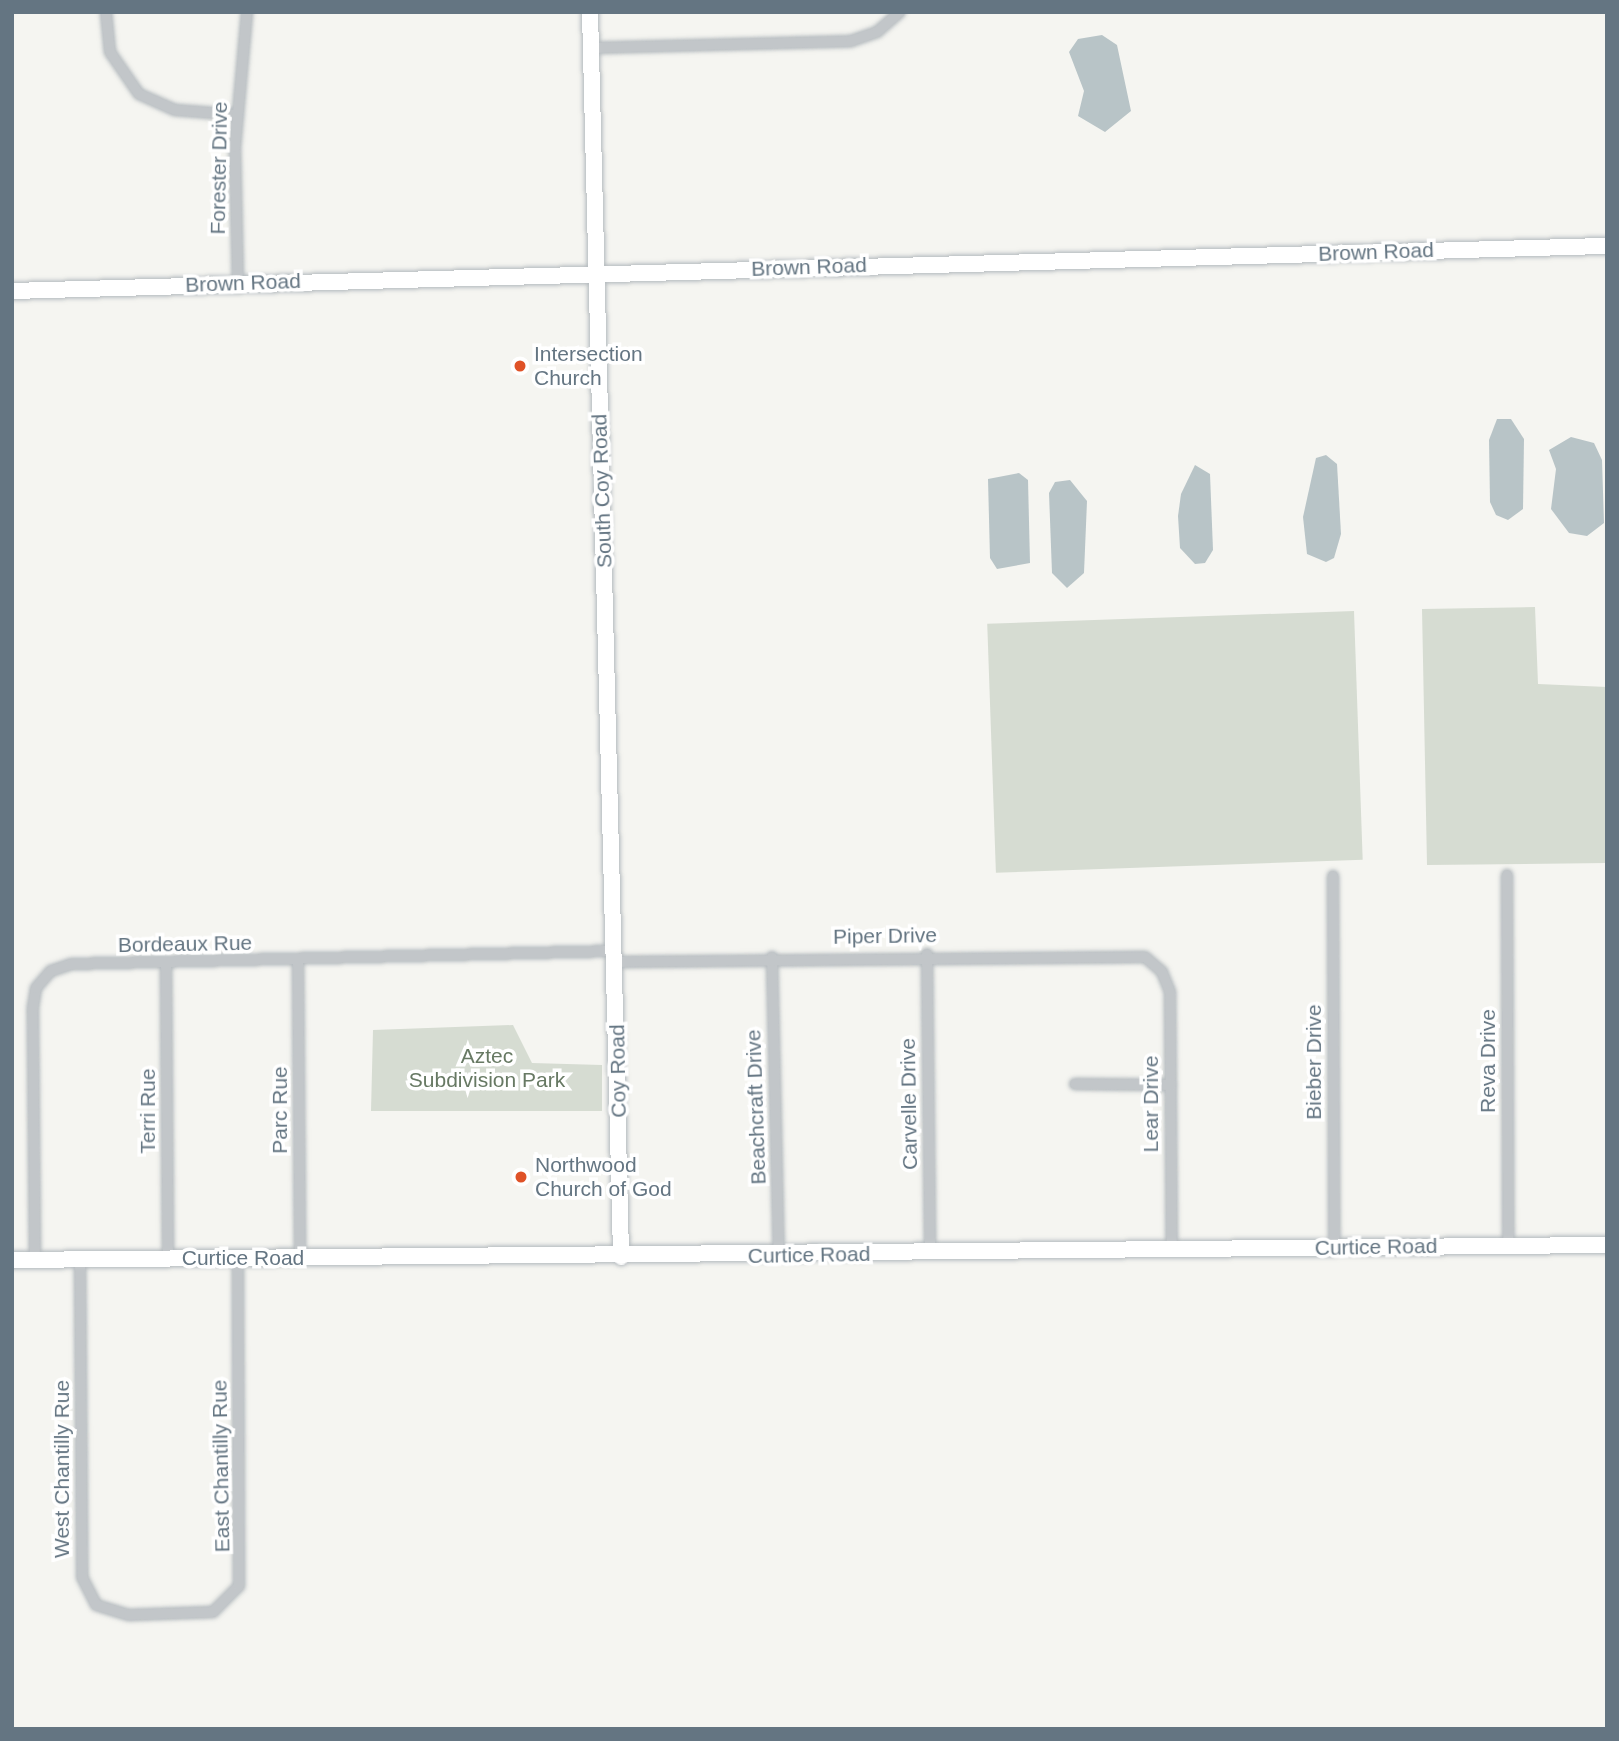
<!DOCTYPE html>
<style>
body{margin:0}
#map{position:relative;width:1619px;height:1741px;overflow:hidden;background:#f5f5f1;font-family:Arial,sans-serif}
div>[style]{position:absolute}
.green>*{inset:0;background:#d6dcd2;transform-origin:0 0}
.water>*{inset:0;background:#b8c4c7}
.roads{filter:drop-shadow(0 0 2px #b4babe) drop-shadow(0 0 2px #b4babe)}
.street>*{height:10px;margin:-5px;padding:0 5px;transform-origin:5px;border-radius:5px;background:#c2c6c9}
.secondary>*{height:16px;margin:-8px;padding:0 8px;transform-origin:8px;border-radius:8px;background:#fff}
.dots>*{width:19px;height:19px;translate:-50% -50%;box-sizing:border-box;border:4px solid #fff;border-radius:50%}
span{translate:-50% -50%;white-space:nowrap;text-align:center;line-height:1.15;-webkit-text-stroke:7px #fff;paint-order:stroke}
.street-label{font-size:21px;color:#647582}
.poi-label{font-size:21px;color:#647582}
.left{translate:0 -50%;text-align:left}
.park-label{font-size:21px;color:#677963}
.frame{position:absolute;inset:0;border:14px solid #647582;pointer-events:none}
</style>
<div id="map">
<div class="green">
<div style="clip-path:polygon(1535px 607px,1538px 684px,1607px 687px,1607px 863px,1427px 865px,1422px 609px)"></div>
<div style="left:1354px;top:611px;width:249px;height:367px;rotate:88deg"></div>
<div style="clip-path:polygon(513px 1025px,532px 1063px,602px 1065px,602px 1111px,371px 1111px,373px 1030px)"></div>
</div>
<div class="water">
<div style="clip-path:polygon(1102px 35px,1117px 45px,1131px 111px,1105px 132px,1078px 116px,1084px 91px,1069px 52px,1078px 39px)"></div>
<div style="clip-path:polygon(1497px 419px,1511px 419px,1524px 439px,1523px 509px,1508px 520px,1496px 515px,1490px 502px,1489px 440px)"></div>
<div style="clip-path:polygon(1571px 437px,1594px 443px,1602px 460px,1604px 523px,1587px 536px,1569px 533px,1551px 509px,1556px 469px,1549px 450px)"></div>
<div style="clip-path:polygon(1326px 455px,1337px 464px,1341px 534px,1334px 558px,1326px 562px,1307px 554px,1303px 517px,1316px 458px)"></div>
<div style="clip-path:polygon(1195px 465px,1210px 474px,1213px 550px,1205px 563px,1195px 564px,1180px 548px,1178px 516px,1181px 494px)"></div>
<div style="clip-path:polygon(1019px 473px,1028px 480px,1030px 563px,997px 569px,990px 558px,988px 479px)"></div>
<div style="clip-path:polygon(1070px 480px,1087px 501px,1084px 573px,1067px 588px,1052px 573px,1049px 493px,1055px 482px)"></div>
</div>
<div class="roads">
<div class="street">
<div style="left:106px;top:12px;width:40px;rotate:84.3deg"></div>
<div style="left:110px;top:52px;width:51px;rotate:55.4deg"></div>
<div style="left:139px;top:94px;width:39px;rotate:24deg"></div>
<div style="left:175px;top:110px;width:63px;rotate:4.5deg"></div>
<div style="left:591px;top:48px;width:260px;rotate:-1.5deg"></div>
<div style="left:851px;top:41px;width:28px;rotate:-19deg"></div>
<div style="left:877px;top:32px;width:30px;rotate:-41deg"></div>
<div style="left:238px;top:283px;width:136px;rotate:-91.3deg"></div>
<div style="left:235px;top:147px;width:136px;rotate:-84.9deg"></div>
<div style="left:1507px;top:875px;width:371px;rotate:89.8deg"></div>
<div style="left:1333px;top:876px;width:372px;rotate:89.8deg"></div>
<div style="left:927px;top:954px;width:299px;rotate:89.4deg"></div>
<div style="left:772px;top:957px;width:298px;rotate:88.7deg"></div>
<div style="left:298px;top:961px;width:297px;rotate:89.6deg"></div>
<div style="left:616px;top:962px;width:529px;rotate:-0.54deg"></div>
<div style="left:1145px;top:957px;width:23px;rotate:41deg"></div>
<div style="left:1162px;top:972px;width:22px;rotate:68deg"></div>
<div style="left:1170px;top:992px;width:258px;rotate:89.6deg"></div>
<div style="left:166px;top:964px;width:294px;rotate:89.6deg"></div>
<div style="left:1075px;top:1084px;width:96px;rotate:0.6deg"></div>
<div style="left:35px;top:1259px;width:252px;rotate:-90.5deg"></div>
<div style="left:33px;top:1007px;width:19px;rotate:-81deg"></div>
<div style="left:36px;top:988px;width:23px;rotate:-49deg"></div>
<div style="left:51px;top:971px;width:21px;rotate:-19deg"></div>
<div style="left:71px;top:964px;width:544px;rotate:-1.37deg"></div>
<div style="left:80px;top:1259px;width:318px;rotate:89.6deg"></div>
<div style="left:82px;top:1577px;width:31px;rotate:63deg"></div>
<div style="left:96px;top:1605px;width:34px;rotate:17deg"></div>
<div style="left:129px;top:1615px;width:84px;rotate:-2deg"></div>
<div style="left:213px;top:1612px;width:37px;rotate:-45deg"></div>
<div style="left:239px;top:1586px;width:328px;rotate:-90.2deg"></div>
</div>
<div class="secondary">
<div style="left:590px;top:12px;width:1245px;rotate:88.57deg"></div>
<div style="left:12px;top:291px;width:1596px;rotate:-1.62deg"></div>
<div style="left:12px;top:1260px;width:1595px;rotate:-0.54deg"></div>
</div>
</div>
<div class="dots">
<div style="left:520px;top:366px;background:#df5227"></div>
<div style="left:521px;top:1177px;background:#df5227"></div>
</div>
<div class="street-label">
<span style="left:219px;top:168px;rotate:-89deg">Forester Drive</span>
<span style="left:1376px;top:252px;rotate:-2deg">Brown Road</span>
<span style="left:809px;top:267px;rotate:-2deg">Brown Road</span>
<span style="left:243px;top:283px;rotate:-2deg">Brown Road</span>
<span style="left:602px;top:491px;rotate:-92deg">South Coy Road</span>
<span style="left:885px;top:936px;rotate:-1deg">Piper Drive</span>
<span style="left:185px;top:944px;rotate:-1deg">Bordeaux Rue</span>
<span style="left:1488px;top:1061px;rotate:-90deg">Reva Drive</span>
<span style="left:1314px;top:1062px;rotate:-90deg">Bieber Drive</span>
<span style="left:618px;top:1071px;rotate:-91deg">Coy Road</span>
<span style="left:909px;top:1104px;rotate:-91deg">Carvelle Drive</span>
<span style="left:1151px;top:1104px;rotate:-90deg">Lear Drive</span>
<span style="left:756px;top:1107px;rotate:-92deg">Beachcraft Drive</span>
<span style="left:280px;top:1110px;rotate:-90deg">Parc Rue</span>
<span style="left:148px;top:1111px;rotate:-90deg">Terri Rue</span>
<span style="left:1376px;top:1247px;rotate:-1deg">Curtice Road</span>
<span style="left:809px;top:1255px;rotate:-1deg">Curtice Road</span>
<span style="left:243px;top:1258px">Curtice Road</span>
<span style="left:221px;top:1466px;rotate:-91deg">East Chantilly Rue</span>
<span style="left:62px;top:1469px;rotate:-90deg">West Chantilly Rue</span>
</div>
<div class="poi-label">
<span class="left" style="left:534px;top:366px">Intersection<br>Church</span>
<span class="left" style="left:535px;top:1177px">Northwood<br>Church of God</span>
</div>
<div class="park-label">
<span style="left:487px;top:1068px">Aztec<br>Subdivision Park</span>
</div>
<div class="frame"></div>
</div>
